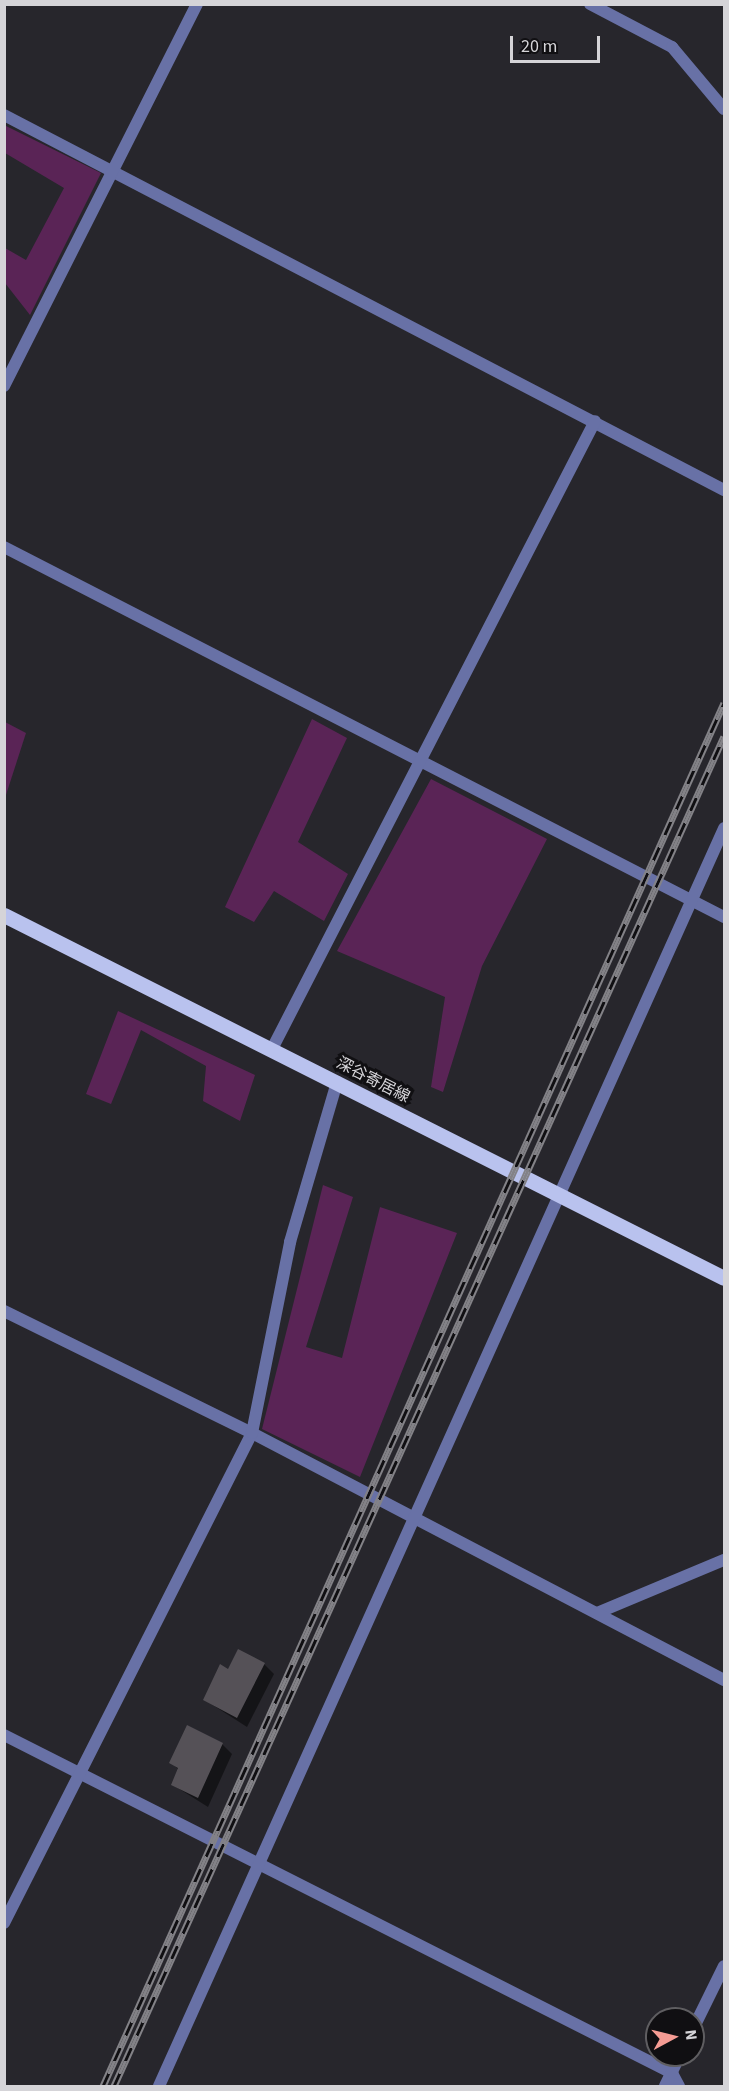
<!DOCTYPE html>
<meta charset="utf-8">
<style>
body{margin:0}
#map{position:relative;width:729px;height:2091px;overflow:hidden;background:#27262c;font-family:"Source Sans 3","Noto Sans JP",sans-serif}
div>[style]{position:absolute}
.green>*{inset:0;background:#5a2456}
.shadow>*{inset:0;background:#0007}
.building>*{inset:0;background:#555157}
.lane>*{height:12px;margin:-6px;padding:0 6px;transform-origin:6px;border-radius:6px;background:#6871a6}
.street>*{height:12px;margin:-6px;padding:0 6px;transform-origin:6px;border-radius:6px;background:#6871a6}
.primary>*{height:15px;margin:-7.5px;padding:0 7.5px;transform-origin:7.5px;border-radius:7.5px;background:#b9c2ee}
.rail>*{height:7px;margin-top:-3.5px;transform-origin:0;background:repeating-linear-gradient(90deg,#100f12 0 14px,#838287 0 28px);box-sizing:border-box;border-block:2px solid #838287}
span{translate:-50% -50%;white-space:nowrap;text-align:center;line-height:1.15;-webkit-text-stroke:6px #100f12;paint-order:stroke}
.street-label{font-size:16px;color:#d5d4d8}
.frame{position:absolute;inset:0;border:6px solid #d5d4d8;pointer-events:none}
.north{position:absolute;left:645px;top:2007px;width:60px;height:60px;box-sizing:border-box;background:#100f12;border:2px solid #5f5e61;border-radius:50%;rotate:83deg;font-size:16px;font-weight:700;line-height:24px;text-align:center;color:#d5d4d8}
.north::after{content:'';display:block;margin:auto;width:21px;height:27px;background:#f59c94;clip-path:polygon(50% 0,100% 100%,50% 72%,0 100%)}
.scale{position:absolute;left:510px;top:36px;width:90px;height:27px;box-sizing:border-box;border:3px solid #d5d4d8;border-top:0;padding-left:8px;font-size:18px;line-height:21px;white-space:nowrap;color:#d5d4d8;-webkit-text-stroke:4px #100f12;paint-order:stroke}
</style>
<div id="map">
<div class="green">
<div style="clip-path:polygon(4px 125px,101px 173px,30px 315px,5px 283px,5px 248px,26px 260px,64px 188px,5px 153px)"></div>
<div style="clip-path:polygon(312px 719px,347px 738px,298px 842px,348px 874px,324px 921px,274px 891px,254px 922px,225px 907px)"></div>
<div style="clip-path:polygon(5px 722px,26px 733px,5px 798px)"></div>
<div style="clip-path:polygon(431px 779px,547px 839px,482px 966px,443px 1092px,431px 1087px,445px 997px,337px 951px)"></div>
<div style="clip-path:polygon(118px 1011px,255px 1075px,240px 1121px,203px 1101px,206px 1066px,141px 1030px,111px 1104px,86px 1094px)"></div>
<div style="clip-path:polygon(323px 1185px,353px 1197px,306px 1347px,342px 1358px,380px 1207px,457px 1233px,360px 1477px,262px 1429px)"></div>
</div>
<div class="shadow">
<div style="clip-path:polygon(264px 1664px,274px 1674px,247px 1727px,205px 1700px,229px 1672px)"></div>
<div style="clip-path:polygon(222px 1744px,232px 1754px,208px 1807px,173px 1785px,179px 1770px,171px 1762px)"></div>
</div>
<div class="building">
<div style="clip-path:polygon(238px 1649px,265px 1663px,237px 1718px,203px 1700px,220px 1664px,228px 1669px)"></div>
<div style="clip-path:polygon(187px 1725px,223px 1743px,198px 1798px,171px 1785px,178px 1768px,169px 1763px)"></div>
</div>
<div class="lane">
<div style="left:597px;top:1613px;width:138px;rotate:-22.7deg"></div>
</div>
<div class="street">
<div style="left:590px;top:4px;width:93px;rotate:27.7deg"></div>
<div style="left:672px;top:47px;width:81px;rotate:50deg"></div>
<div style="left:4px;top:115px;width:812px;rotate:27.51deg"></div>
<div style="left:4px;top:386px;width:428px;rotate:-63.2deg"></div>
<div style="left:4px;top:547px;width:810px;rotate:27.2deg"></div>
<div style="left:272px;top:1049px;width:706px;rotate:-62.78deg"></div>
<div style="left:4px;top:1311px;width:276px;rotate:26.2deg"></div>
<div style="left:252px;top:1433px;width:533px;rotate:27.62deg"></div>
<div style="left:4px;top:1735px;width:749px;rotate:26.84deg"></div>
<div style="left:672px;top:2073px;width:15px;rotate:62deg"></div>
<div style="left:4px;top:1923px;width:549px;rotate:-63.16deg"></div>
<div style="left:252px;top:1433px;width:195px;rotate:-78.7deg"></div>
<div style="left:290px;top:1242px;width:167px;rotate:-73.6deg"></div>
<div style="left:693px;top:2029px;width:70px;rotate:-63.8deg"></div>
<div style="left:159px;top:2086px;width:1379px;rotate:-65.81deg"></div>
<div style="left:665px;top:2086px;width:34px;rotate:-64deg"></div>
</div>
<div class="primary">
<div style="left:4px;top:915px;width:806px;rotate:26.76deg"></div>
</div>
<div class="rail">
<div style="left:103px;top:2086px;width:1516px;rotate:-65.82deg"></div>
<div style="left:114px;top:2086px;width:1481px;rotate:-65.68deg"></div>
</div>
<div class="street-label">
<span style="left:373px;top:1080px;rotate:27deg">深谷寄居線</span>
</div>
<div class="frame"></div>
<div class="north">N</div>
<div class="scale">20 m</div>
</div>
